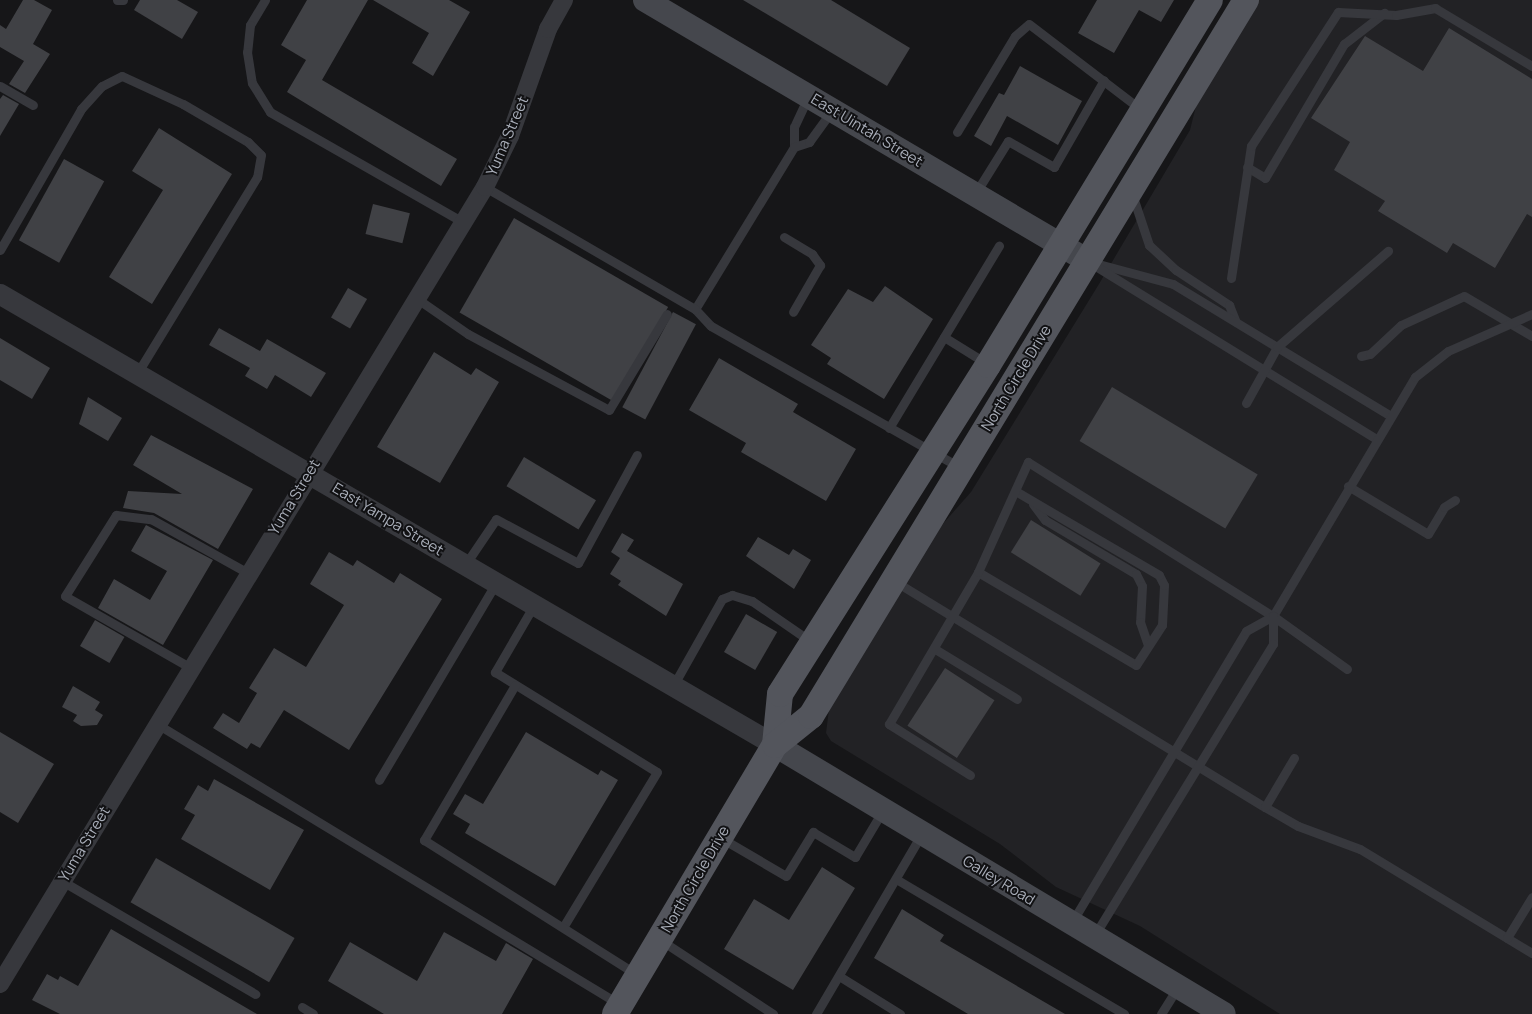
<!DOCTYPE html>
<style>
body{margin:0}
#map{position:relative;width:1532px;height:1014px;overflow:hidden;background:#161618;font-family:Manrope,sans-serif}
div>[style]{position:absolute}
.built>*{inset:0;background:#222225}
.building>*{inset:0;background:#404145;transform-origin:0 0}
.service>*{height:9px;margin:-4.5px;padding:0 4.5px;transform-origin:4.5px;border-radius:4.5px;background:#37383d}
.minor>*{height:18px;margin:-9px;padding:0 9px;transform-origin:9px;border-radius:9px;background:#37383d}
.tertiary>*{height:21px;margin:-10.5px;padding:0 10.5px;transform-origin:10.5px;border-radius:10.5px;background:#37383d}
.secondary>*{height:24px;margin:-12px;padding:0 12px;transform-origin:12px;border-radius:12px;background:#45474d}
.primary>*{height:26px;margin:-13px;padding:0 13px;transform-origin:13px;border-radius:13px;background:#53555c}
span{translate:-50% -50%;white-space:nowrap;text-align:center;line-height:1.15;-webkit-text-stroke:4px #111113;paint-order:stroke}
.street-label{font-size:15px;color:#a8adb8}
</style>
<div id="map">
<div class="built">
<div style="clip-path:polygon(1258px 0,1532px 0,1532px 1014px,1280px 1014px,1140px 926px,1056px 887px,1000px 844px,831px 741px,826px 733px,829px 709px,941px 526px,971px 492px,1099px 284px,1190px 130px,1198px 98px)"></div>
</div>
<div class="building">
<div style="clip-path:polygon(23px 0,34px 0,52px 10px,33px 44px,50px 54px,25px 93px,9px 84px,24px 61px,0 47px,0 25px,6px 29px)"></div>
<div style="clip-path:polygon(140px 0,177px 0,198px 12px,182px 39px,134px 10px)"></div>
<div style="clip-path:polygon(307px 0,368px 0,322px 80px,457px 159px,441px 186px,287px 92px,306px 60px,281px 45px)"></div>
<div style="clip-path:polygon(373px 0,449px 0,470px 12px,433px 76px,412px 63px,429px 33px)"></div>
<div style="clip-path:polygon(743px 0,831px 0,910px 48px,887px 86px)"></div>
<div style="clip-path:polygon(1097px 0,1174px 0,1161px 22px,1139px 10px,1114px 53px,1078px 33px)"></div>
<div style="clip-path:polygon(1449px 28px,1532px 79px,1532px 217px,1527px 214px,1495px 268px,1453px 243px,1447px 253px,1378px 211px,1385px 201px,1334px 170px,1350px 142px,1311px 118px,1365px 36px,1423px 71px)"></div>
<div style="clip-path:polygon(1020px 66px,1082px 101px,1058px 145px,1007px 116px,991px 146px,974px 136px,999px 93px,1004px 95px)"></div>
<div style="clip-path:polygon(3px 95px,19px 104px,0 136px,0 99px)"></div>
<div style="clip-path:polygon(159px 128px,232px 174px,152px 304px,109px 277px,163px 190px,132px 171px)"></div>
<div style="left:64px;top:159px;width:46px;height:93px;rotate:29deg"></div>
<div style="left:373px;top:204px;width:38px;height:31px;rotate:14deg"></div>
<div style="left:514px;top:218px;width:178px;height:109px;rotate:30deg"></div>
<div style="clip-path:polygon(885px 286px,933px 319px,884px 399px,827px 364px,831px 358px,811px 345px,848px 289px,873px 302px)"></div>
<div style="left:348px;top:288px;width:22px;height:34px;rotate:30deg"></div>
<div style="left:673px;top:312px;width:26px;height:108px;rotate:28deg"></div>
<div style="clip-path:polygon(219px 328px,260px 351px,267px 339px,326px 373px,311px 397px,275px 375px,267px 389px,245px 376px,250px 368px,209px 345px)"></div>
<div style="clip-path:polygon(0 338px,50px 368px,32px 399px,0 380px)"></div>
<div style="clip-path:polygon(434px 352px,471px 375px,476px 368px,499px 382px,440px 483px,377px 447px)"></div>
<div style="clip-path:polygon(719px 358px,798px 404px,793px 412px,856px 449px,826px 501px,741px 452px,746px 443px,689px 410px)"></div>
<div style="left:1112px;top:387px;width:170px;height:63px;rotate:31deg"></div>
<div style="clip-path:polygon(88px 397px,122px 418px,108px 441px,79px 424px)"></div>
<div style="clip-path:polygon(151px 435px,253px 489px,218px 549px,154px 513px,123px 508px,128px 491px,182px 494px,133px 465px)"></div>
<div style="left:524px;top:457px;width:84px;height:34px;rotate:31deg"></div>
<div style="left:1031px;top:520px;width:82px;height:38px;rotate:32deg"></div>
<div style="clip-path:polygon(146px 525px,213px 560px,163px 645px,98px 608px,114px 579px,150px 600px,167px 571px,131px 551px)"></div>
<div style="clip-path:polygon(622px 533px,634px 540px,627px 551px,683px 584px,666px 616px,618px 585px,621px 581px,610px 574px,620px 558px,611px 552px)"></div>
<div style="clip-path:polygon(758px 537px,789px 555px,793px 549px,811px 560px,794px 589px,746px 556px)"></div>
<div style="clip-path:polygon(329px 552px,353px 566px,357px 560px,394px 583px,400px 573px,442px 599px,349px 750px,284px 710px,260px 748px,251px 743px,247px 749px,213px 728px,223px 713px,239px 723px,257px 693px,249px 688px,274px 648px,306px 667px,344px 605px,310px 584px)"></div>
<div style="left:746px;top:614px;width:36px;height:44px;rotate:30deg"></div>
<div style="left:95px;top:620px;width:34px;height:30px;rotate:30deg"></div>
<div style="left:945px;top:668px;width:59px;height:69px;rotate:33deg"></div>
<div style="clip-path:polygon(73px 686px,100px 702px,95px 710px,103px 715px,97px 725px,81px 726px,73px 721px,77px 715px,62px 707px)"></div>
<div style="clip-path:polygon(0 732px,54px 764px,18px 823px,0 812px)"></div>
<div style="clip-path:polygon(526px 732px,598px 775px,601px 770px,618px 780px,555px 886px,465px 833px,470px 824px,453px 814px,465px 794px,483px 804px)"></div>
<div style="clip-path:polygon(214px 779px,304px 830px,270px 890px,181px 839px,195px 815px,184px 809px,198px 785px,208px 791px)"></div>
<div style="left:156px;top:858px;width:160px;height:51px;rotate:30deg"></div>
<div style="clip-path:polygon(822px 867px,855px 888px,793px 990px,724px 949px,754px 899px,789px 920px)"></div>
<div style="clip-path:polygon(902px 909px,944px 935px,940px 941px,1065px 1014px,968px 1014px,874px 958px)"></div>
<div style="clip-path:polygon(111px 929px,257px 1014px,60px 1014px,32px 1000px,47px 974px,58px 980px,60px 976px,78px 986px)"></div>
<div style="clip-path:polygon(444px 932px,496px 961px,506px 943px,533px 959px,502px 1014px,384px 1014px,328px 981px,350px 942px,417px 981px)"></div>
</div>
<div class="service">
<div style="left:117px;top:0;width:6px"></div>
<div style="left:265px;top:0;width:29px;rotate:121deg"></div>
<div style="left:250px;top:25px;width:27px;rotate:96deg"></div>
<div style="left:247px;top:52px;width:31px;rotate:81deg"></div>
<div style="left:252px;top:83px;width:34px;rotate:58deg"></div>
<div style="left:270px;top:112px;width:222px;rotate:29.7deg"></div>
<div style="left:0;top:86px;width:38px;rotate:30deg"></div>
<div style="left:808px;top:97px;width:33px;rotate:115deg"></div>
<div style="left:794px;top:127px;width:20px;rotate:90deg"></div>
<div style="left:794px;top:147px;width:190px;rotate:121.4deg"></div>
<div style="left:695px;top:309px;width:23px;rotate:47deg"></div>
<div style="left:711px;top:326px;width:285px;rotate:29.6deg"></div>
<div style="left:957px;top:132px;width:112px;rotate:-58.9deg"></div>
<div style="left:1015px;top:36px;width:18px;rotate:-41deg"></div>
<div style="left:1029px;top:24px;width:140px;rotate:37.4deg"></div>
<div style="left:794px;top:147px;width:16px;rotate:-18deg"></div>
<div style="left:809px;top:142px;width:39px;rotate:-54deg"></div>
<div style="left:1247px;top:167px;width:21px;rotate:31deg"></div>
<div style="left:1265px;top:178px;width:156px;rotate:-59.5deg"></div>
<div style="left:1344px;top:44px;width:51px;rotate:-37.8deg"></div>
<div style="left:485px;top:187px;width:243px;rotate:30.2deg"></div>
<div style="left:975px;top:194px;width:62px;rotate:-58.1deg"></div>
<div style="left:1008px;top:141px;width:53px;rotate:29.5deg"></div>
<div style="left:1054px;top:167px;width:100px;rotate:-60.1deg"></div>
<div style="left:1133px;top:197px;width:51px;rotate:71.6deg"></div>
<div style="left:1149px;top:245px;width:37px;rotate:43deg"></div>
<div style="left:1176px;top:270px;width:64px;rotate:33.4deg"></div>
<div style="left:1229px;top:305px;width:18px;rotate:68deg"></div>
<div style="left:784px;top:237px;width:33px;rotate:31deg"></div>
<div style="left:812px;top:254px;width:14px;rotate:54deg"></div>
<div style="left:820px;top:265px;width:54px;rotate:119.9deg"></div>
<div style="left:0;top:250px;width:163px;rotate:-60.1deg"></div>
<div style="left:81px;top:109px;width:31px;rotate:-48deg"></div>
<div style="left:102px;top:86px;width:22px;rotate:-27deg"></div>
<div style="left:122px;top:76px;width:67px;rotate:24.7deg"></div>
<div style="left:183px;top:104px;width:75px;rotate:30.3deg"></div>
<div style="left:248px;top:142px;width:18px;rotate:45deg"></div>
<div style="left:261px;top:155px;width:22px;rotate:100deg"></div>
<div style="left:257px;top:177px;width:228px;rotate:121.4deg"></div>
<div style="left:1091px;top:262px;width:85px;rotate:15deg"></div>
<div style="left:1173px;top:284px;width:253px;rotate:31.2deg"></div>
<div style="left:1092px;top:264px;width:332px;rotate:31.6deg"></div>
<div style="left:1231px;top:278px;width:134px;rotate:-81.4deg"></div>
<div style="left:1251px;top:146px;width:160px;rotate:-57deg"></div>
<div style="left:1338px;top:12px;width:58px;rotate:3deg"></div>
<div style="left:1396px;top:15px;width:40px;rotate:-10deg"></div>
<div style="left:1435px;top:8px;width:113px;rotate:30.9deg"></div>
<div style="left:416px;top:298px;width:63px;rotate:34.7deg"></div>
<div style="left:468px;top:334px;width:160px;rotate:28.3deg"></div>
<div style="left:609px;top:410px;width:112px;rotate:-58.9deg"></div>
<div style="left:944px;top:337px;width:49px;rotate:31.8deg"></div>
<div style="left:1361px;top:356px;width:9px;rotate:-13deg"></div>
<div style="left:1370px;top:354px;width:42px;rotate:-43.1deg"></div>
<div style="left:1401px;top:325px;width:69px;rotate:-24.7deg"></div>
<div style="left:1464px;top:296px;width:79px;rotate:30.5deg"></div>
<div style="left:1246px;top:403px;width:64px;rotate:-61deg"></div>
<div style="left:1277px;top:347px;width:147px;rotate:-40.9deg"></div>
<div style="left:889px;top:428px;width:213px;rotate:-58.9deg"></div>
<div style="left:1348px;top:486px;width:93px;rotate:31deg"></div>
<div style="left:1428px;top:534px;width:31px;rotate:-59deg"></div>
<div style="left:1444px;top:507px;width:13px;rotate:-32deg"></div>
<div style="left:1033px;top:504px;width:20px;rotate:53deg"></div>
<div style="left:1045px;top:520px;width:106px;rotate:30.7deg"></div>
<div style="left:1136px;top:574px;width:13px;rotate:63deg"></div>
<div style="left:1142px;top:586px;width:36px;rotate:93deg"></div>
<div style="left:1140px;top:622px;width:24px;rotate:71deg"></div>
<div style="left:465px;top:565px;width:55px;rotate:-56deg"></div>
<div style="left:496px;top:519px;width:93px;rotate:28.2deg"></div>
<div style="left:578px;top:563px;width:123px;rotate:-61.4deg"></div>
<div style="left:978px;top:572px;width:183px;rotate:30.5deg"></div>
<div style="left:1136px;top:665px;width:48px;rotate:-57deg"></div>
<div style="left:1162px;top:625px;width:40px;rotate:-87.1deg"></div>
<div style="left:1164px;top:585px;width:11px;rotate:-117deg"></div>
<div style="left:1159px;top:575px;width:164px;rotate:-149.7deg"></div>
<div style="left:896px;top:582px;width:432px;rotate:31.4deg"></div>
<div style="left:1265px;top:807px;width:38px;rotate:30deg"></div>
<div style="left:1298px;top:826px;width:66px;rotate:20.4deg"></div>
<div style="left:1360px;top:849px;width:201px;rotate:31.2deg"></div>
<div style="left:534px;top:605px;width:78px;rotate:120.2deg"></div>
<div style="left:495px;top:672px;width:190px;rotate:31.7deg"></div>
<div style="left:657px;top:772px;width:181px;rotate:121.2deg"></div>
<div style="left:1273px;top:616px;width:278px;rotate:-59.3deg"></div>
<div style="left:1415px;top:377px;width:42px;rotate:-38.2deg"></div>
<div style="left:1448px;top:351px;width:92px;rotate:-23.8deg"></div>
<div style="left:935px;top:649px;width:96px;rotate:31.4deg"></div>
<div style="left:191px;top:668px;width:145px;rotate:-150.3deg"></div>
<div style="left:65px;top:596px;width:96px;rotate:-57.8deg"></div>
<div style="left:116px;top:515px;width:35px;rotate:7deg"></div>
<div style="left:151px;top:519px;width:111px;rotate:29.1deg"></div>
<div style="left:515px;top:685px;width:180px;rotate:120.4deg"></div>
<div style="left:424px;top:840px;width:251px;rotate:32.3deg"></div>
<div style="left:673px;top:686px;width:100px;rotate:-60.6deg"></div>
<div style="left:722px;top:599px;width:11px;rotate:-22deg"></div>
<div style="left:732px;top:595px;width:21px;rotate:17deg"></div>
<div style="left:752px;top:601px;width:70px;rotate:34.6deg"></div>
<div style="left:157px;top:724px;width:540px;rotate:31.22deg"></div>
<div style="left:970px;top:775px;width:96px;rotate:-147.8deg"></div>
<div style="left:889px;top:724px;width:176px;rotate:-59.6deg"></div>
<div style="left:978px;top:572px;width:121px;rotate:-65.6deg"></div>
<div style="left:1028px;top:462px;width:289px;rotate:32.2deg"></div>
<div style="left:1273px;top:616px;width:91px;rotate:35.6deg"></div>
<div style="left:379px;top:780px;width:229px;rotate:-59.3deg"></div>
<div style="left:1265px;top:807px;width:57px;rotate:-59.4deg"></div>
<div style="left:721px;top:838px;width:75px;rotate:30.3deg"></div>
<div style="left:786px;top:876px;width:52px;rotate:-58.5deg"></div>
<div style="left:813px;top:832px;width:49px;rotate:30.8deg"></div>
<div style="left:855px;top:857px;width:55px;rotate:-59.2deg"></div>
<div style="left:896px;top:879px;width:265px;rotate:30.6deg"></div>
<div style="left:62px;top:881px;width:224px;rotate:30.3deg"></div>
<div style="left:1072px;top:922px;width:339px;rotate:-59.1deg"></div>
<div style="left:1246px;top:631px;width:31px;rotate:-29deg"></div>
<div style="left:1273px;top:616px;width:28px;rotate:90deg"></div>
<div style="left:1273px;top:644px;width:342px;rotate:121.5deg"></div>
<div style="left:1507px;top:938px;width:48px;rotate:-58.6deg"></div>
<div style="left:662px;top:941px;width:133px;rotate:33.3deg"></div>
<div style="left:839px;top:976px;width:72px;rotate:31.9deg"></div>
<div style="left:302px;top:1007px;width:13px;rotate:32deg"></div>
<div style="left:816px;top:1014px;width:210px;rotate:-59.6deg"></div>
<div style="left:1161px;top:1014px;width:32px;rotate:-58deg"></div>
</div>
<div class="minor">
<div style="left:0;top:984px;width:933px;rotate:-58.68deg"></div>
<div style="left:485px;top:187px;width:57px;rotate:-63.9deg"></div>
<div style="left:510px;top:136px;width:114px;rotate:-70.4deg"></div>
<div style="left:548px;top:29px;width:33px;rotate:-61deg"></div>
</div>
<div class="tertiary">
<div style="left:0;top:294px;width:897px;rotate:30.2deg"></div>
</div>
<div class="secondary">
<div style="left:645px;top:0;width:514px;rotate:30.51deg"></div>
<div style="left:775px;top:745px;width:523px;rotate:30.93deg"></div>
</div>
<div class="primary">
<div style="left:775px;top:745px;width:51px;rotate:-84.4deg"></div>
<div style="left:780px;top:694px;width:389px;rotate:-57.7deg"></div>
<div style="left:988px;top:365px;width:427px;rotate:-58.7deg"></div>
<div style="left:615px;top:1014px;width:313px;rotate:-59.3deg"></div>
<div style="left:775px;top:745px;width:46px;rotate:-38.9deg"></div>
<div style="left:811px;top:716px;width:838px;rotate:-58.72deg"></div>
</div>
<div class="street-label">
<span style="left:867px;top:130px;rotate:31deg">East Uintah Street</span>
<span style="left:507px;top:136px;rotate:-67deg">Yuma Street</span>
<span style="left:1016px;top:378px;rotate:-59deg">North Circle Drive</span>
<span style="left:294px;top:497px;rotate:-59deg">Yuma Street</span>
<span style="left:388px;top:519px;rotate:31deg">East Yampa Street</span>
<span style="left:84px;top:844px;rotate:-59deg">Yuma Street</span>
<span style="left:695px;top:879px;rotate:-60deg">North Circle Drive</span>
<span style="left:999px;top:880px;rotate:31deg">Galley Road</span>
</div>
</div>
